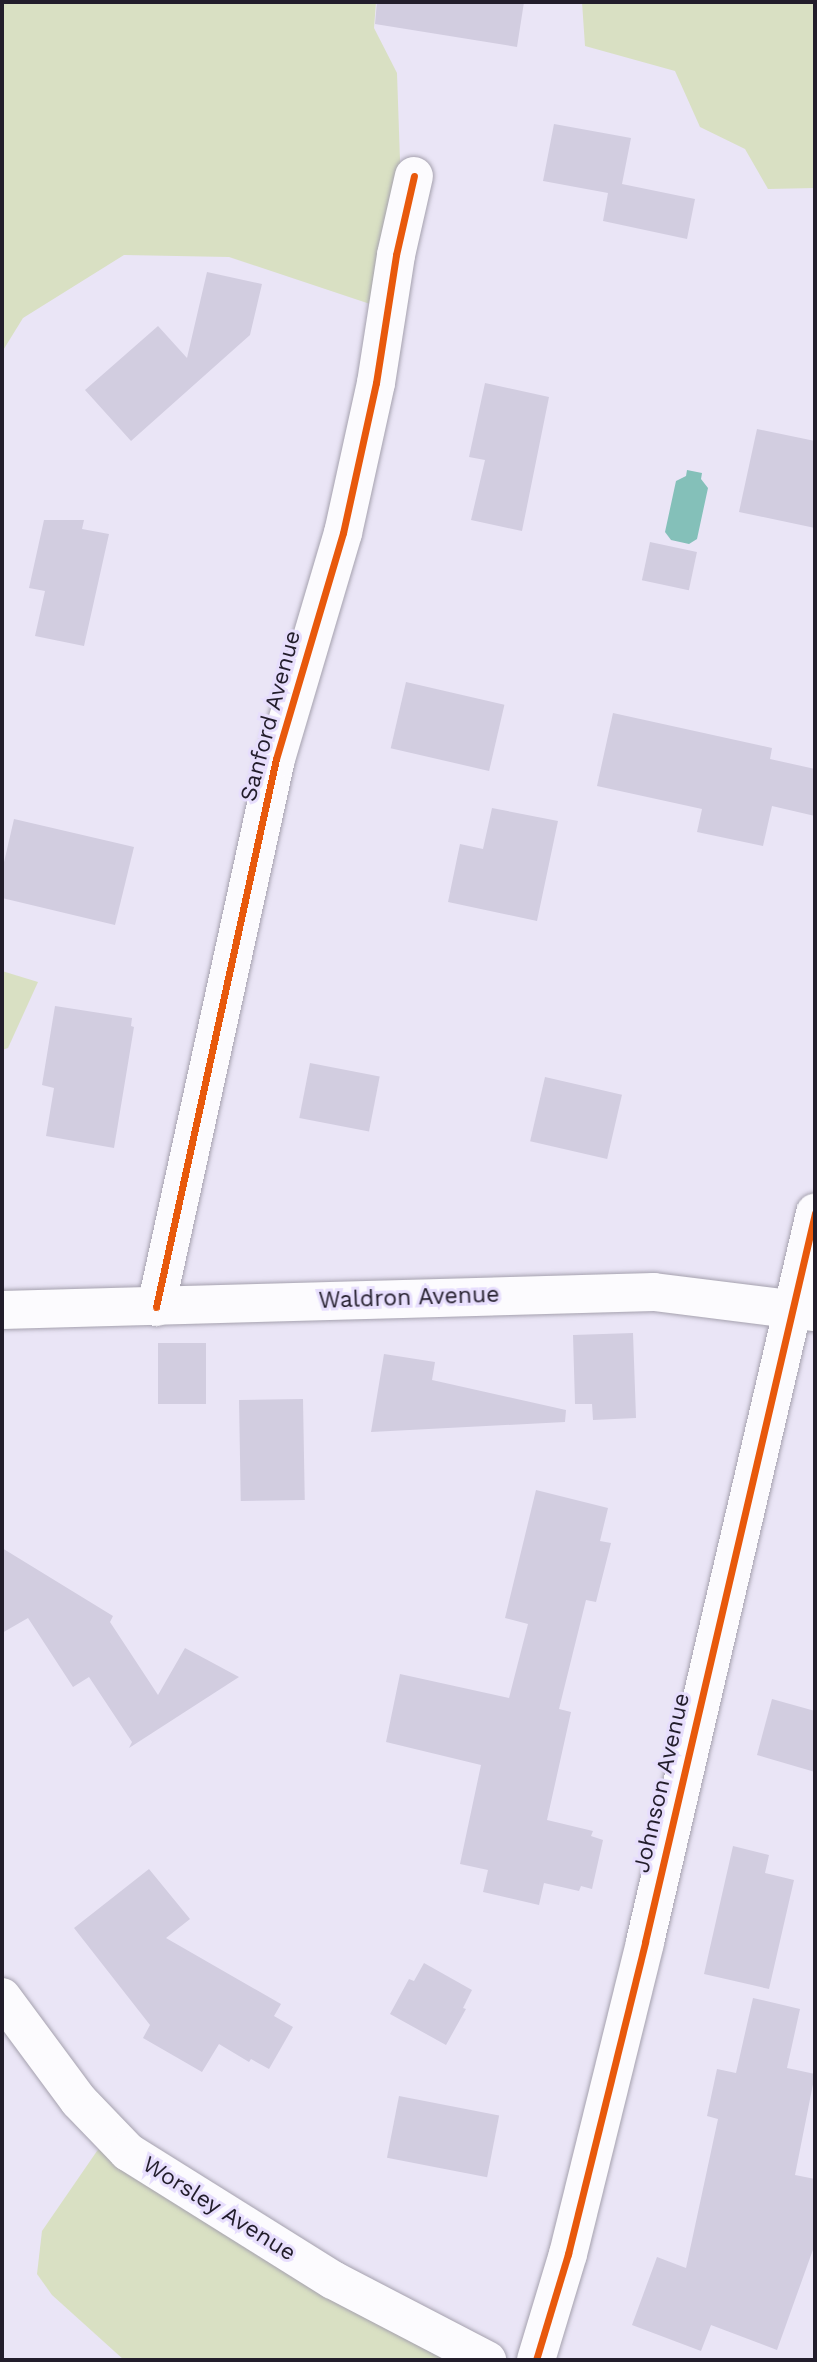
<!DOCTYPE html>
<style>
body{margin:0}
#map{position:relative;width:817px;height:2362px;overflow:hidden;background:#eae5f6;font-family:"Work Sans",sans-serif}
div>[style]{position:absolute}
.green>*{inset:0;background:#d9e0c3}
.water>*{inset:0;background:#84c0b9}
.building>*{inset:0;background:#d2cde0;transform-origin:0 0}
.roads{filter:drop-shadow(0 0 2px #a5a1ae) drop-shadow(0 0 2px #a5a1ae)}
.street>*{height:38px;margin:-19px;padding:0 19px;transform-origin:19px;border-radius:19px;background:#fcfbfe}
.cycleway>*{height:7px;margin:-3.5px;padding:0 3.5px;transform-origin:3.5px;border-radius:3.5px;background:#e8590c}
span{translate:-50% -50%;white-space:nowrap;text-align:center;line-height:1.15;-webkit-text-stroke:6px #e7defd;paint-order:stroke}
.street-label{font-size:23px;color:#221d2b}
.frame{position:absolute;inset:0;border:4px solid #221d2b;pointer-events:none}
</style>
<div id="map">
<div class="green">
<div style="clip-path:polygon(2px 2px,376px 2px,374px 28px,397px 73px,402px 219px,385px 309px,229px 257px,124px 255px,23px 318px,2px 352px)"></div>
<div style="clip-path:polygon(582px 2px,815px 2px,815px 188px,768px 189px,745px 149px,700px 127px,675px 71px,585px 46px)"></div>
<div style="clip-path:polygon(2px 971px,38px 982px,8px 1048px,2px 1050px)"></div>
<div style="clip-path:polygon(109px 2140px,500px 2360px,124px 2360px,52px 2295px,37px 2274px,42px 2231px,97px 2151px)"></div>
</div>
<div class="water">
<div style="clip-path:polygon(687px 470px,702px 473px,701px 479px,708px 488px,697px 539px,689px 544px,671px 540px,665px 532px,676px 481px,686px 476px)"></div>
</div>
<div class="building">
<div style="clip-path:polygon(377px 2px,524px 2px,517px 47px,375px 24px)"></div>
<div style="clip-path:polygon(554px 124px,631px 138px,622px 184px,695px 199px,687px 239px,603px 221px,608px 193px,543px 181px)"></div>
<div style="clip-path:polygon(207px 272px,262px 284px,250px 335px,131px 441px,85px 390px,158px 326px,187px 358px)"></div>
<div style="clip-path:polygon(485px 383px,549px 397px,522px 531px,471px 520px,485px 460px,469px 457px)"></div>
<div style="clip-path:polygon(757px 429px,815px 441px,815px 528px,739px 512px)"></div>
<div style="clip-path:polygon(44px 520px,84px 520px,82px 529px,109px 534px,84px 646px,35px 636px,45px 591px,29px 588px)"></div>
<div style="left:650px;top:542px;width:48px;height:39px;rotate:12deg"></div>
<div style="left:406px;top:682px;width:101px;height:68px;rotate:13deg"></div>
<div style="clip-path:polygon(613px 713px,772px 748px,770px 759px,815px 769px,815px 816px,772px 806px,763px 846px,697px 832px,702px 809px,597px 786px)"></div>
<div style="clip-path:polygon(492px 808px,558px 821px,537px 921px,448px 902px,460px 844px,483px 849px)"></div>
<div style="clip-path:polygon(14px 819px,134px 847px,115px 925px,2px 898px,2px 871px)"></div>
<div style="clip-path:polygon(55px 1006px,132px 1018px,131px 1026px,134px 1027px,114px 1148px,46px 1136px,54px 1088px,42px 1085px)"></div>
<div style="left:310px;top:1063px;width:71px;height:56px;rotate:11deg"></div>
<div style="left:545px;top:1077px;width:79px;height:66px;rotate:13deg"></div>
<div style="clip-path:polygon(633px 1333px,636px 1418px,593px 1420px,592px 1404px,575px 1404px,573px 1335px)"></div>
<div style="left:158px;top:1343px;width:48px;height:61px"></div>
<div style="clip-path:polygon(384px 1354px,435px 1362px,432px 1380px,566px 1410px,565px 1422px,371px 1432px)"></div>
<div style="left:303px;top:1399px;width:101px;height:64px;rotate:89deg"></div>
<div style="clip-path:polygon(536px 1490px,608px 1508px,600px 1541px,611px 1543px,596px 1602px,586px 1600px,559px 1709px,571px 1712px,547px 1820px,593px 1831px,591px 1836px,603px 1840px,592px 1889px,581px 1886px,579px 1891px,544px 1883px,539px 1905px,483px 1892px,488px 1870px,460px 1864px,481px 1765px,386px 1742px,400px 1674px,509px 1698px,528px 1624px,505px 1618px)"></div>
<div style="clip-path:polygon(2px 1548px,113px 1616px,110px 1622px,158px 1695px,185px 1648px,239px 1677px,129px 1748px,132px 1742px,89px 1677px,73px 1687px,28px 1618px,2px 1633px)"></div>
<div style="clip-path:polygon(772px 1699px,815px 1711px,815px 1772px,757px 1755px)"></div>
<div style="clip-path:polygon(733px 1846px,769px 1855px,765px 1873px,794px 1880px,769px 1989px,704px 1974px)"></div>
<div style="clip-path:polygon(149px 1869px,190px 1919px,166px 1938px,281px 2004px,274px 2016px,293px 2027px,269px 2069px,251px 2059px,249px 2062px,219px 2044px,202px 2072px,143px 2038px,150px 2025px,74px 1928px)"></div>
<div style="clip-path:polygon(424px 1963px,472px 1990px,463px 2008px,466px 2009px,446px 2045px,390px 2014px,409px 1979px,414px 1981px)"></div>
<div style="clip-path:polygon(753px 1998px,800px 2009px,787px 2068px,815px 2074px,795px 2175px,815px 2179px,815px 2244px,777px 2350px,711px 2325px,701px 2351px,632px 2325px,657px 2257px,686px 2268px,718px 2119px,707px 2116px,717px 2069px,736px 2073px)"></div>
<div style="left:399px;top:2096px;width:102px;height:63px;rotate:11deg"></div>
</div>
<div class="roads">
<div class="street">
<div style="left:156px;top:1307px;width:561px;rotate:-77.65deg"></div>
<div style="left:276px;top:759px;width:236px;rotate:-73.5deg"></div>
<div style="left:343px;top:533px;width:154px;rotate:-77.6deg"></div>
<div style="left:376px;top:383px;width:130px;rotate:-81.1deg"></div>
<div style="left:396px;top:255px;width:81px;rotate:-77.2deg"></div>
<div style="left:2px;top:1310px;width:652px;rotate:-1.58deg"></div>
<div style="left:654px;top:1292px;width:162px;rotate:7.1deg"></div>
<div style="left:2px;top:1997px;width:129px;rotate:53.5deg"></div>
<div style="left:79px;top:2101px;width:71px;rotate:46.1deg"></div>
<div style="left:128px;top:2152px;width:242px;rotate:32deg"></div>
<div style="left:333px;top:2280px;width:174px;rotate:27.5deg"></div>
<div style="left:536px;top:2360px;width:111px;rotate:-73.2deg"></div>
<div style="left:568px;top:2254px;width:321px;rotate:-76.1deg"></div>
<div style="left:645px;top:1942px;width:749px;rotate:-76.87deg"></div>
</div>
</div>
<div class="cycleway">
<div style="left:156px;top:1307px;width:561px;rotate:-77.65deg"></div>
<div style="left:276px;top:759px;width:236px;rotate:-73.5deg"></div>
<div style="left:343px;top:533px;width:154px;rotate:-77.6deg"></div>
<div style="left:376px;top:383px;width:130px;rotate:-81.1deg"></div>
<div style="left:396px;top:255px;width:81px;rotate:-77.2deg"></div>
<div style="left:536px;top:2360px;width:111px;rotate:-73.2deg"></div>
<div style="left:568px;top:2254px;width:321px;rotate:-76.1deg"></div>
<div style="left:645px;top:1942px;width:749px;rotate:-76.87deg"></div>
</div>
<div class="street-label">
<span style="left:271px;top:716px;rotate:-75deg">Sanford Avenue</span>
<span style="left:409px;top:1298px;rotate:-2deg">Waldron Avenue</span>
<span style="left:662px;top:1783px;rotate:-77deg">Johnson Avenue</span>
<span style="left:219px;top:2209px;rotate:32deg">Worsley Avenue</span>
</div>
<div class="frame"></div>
</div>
